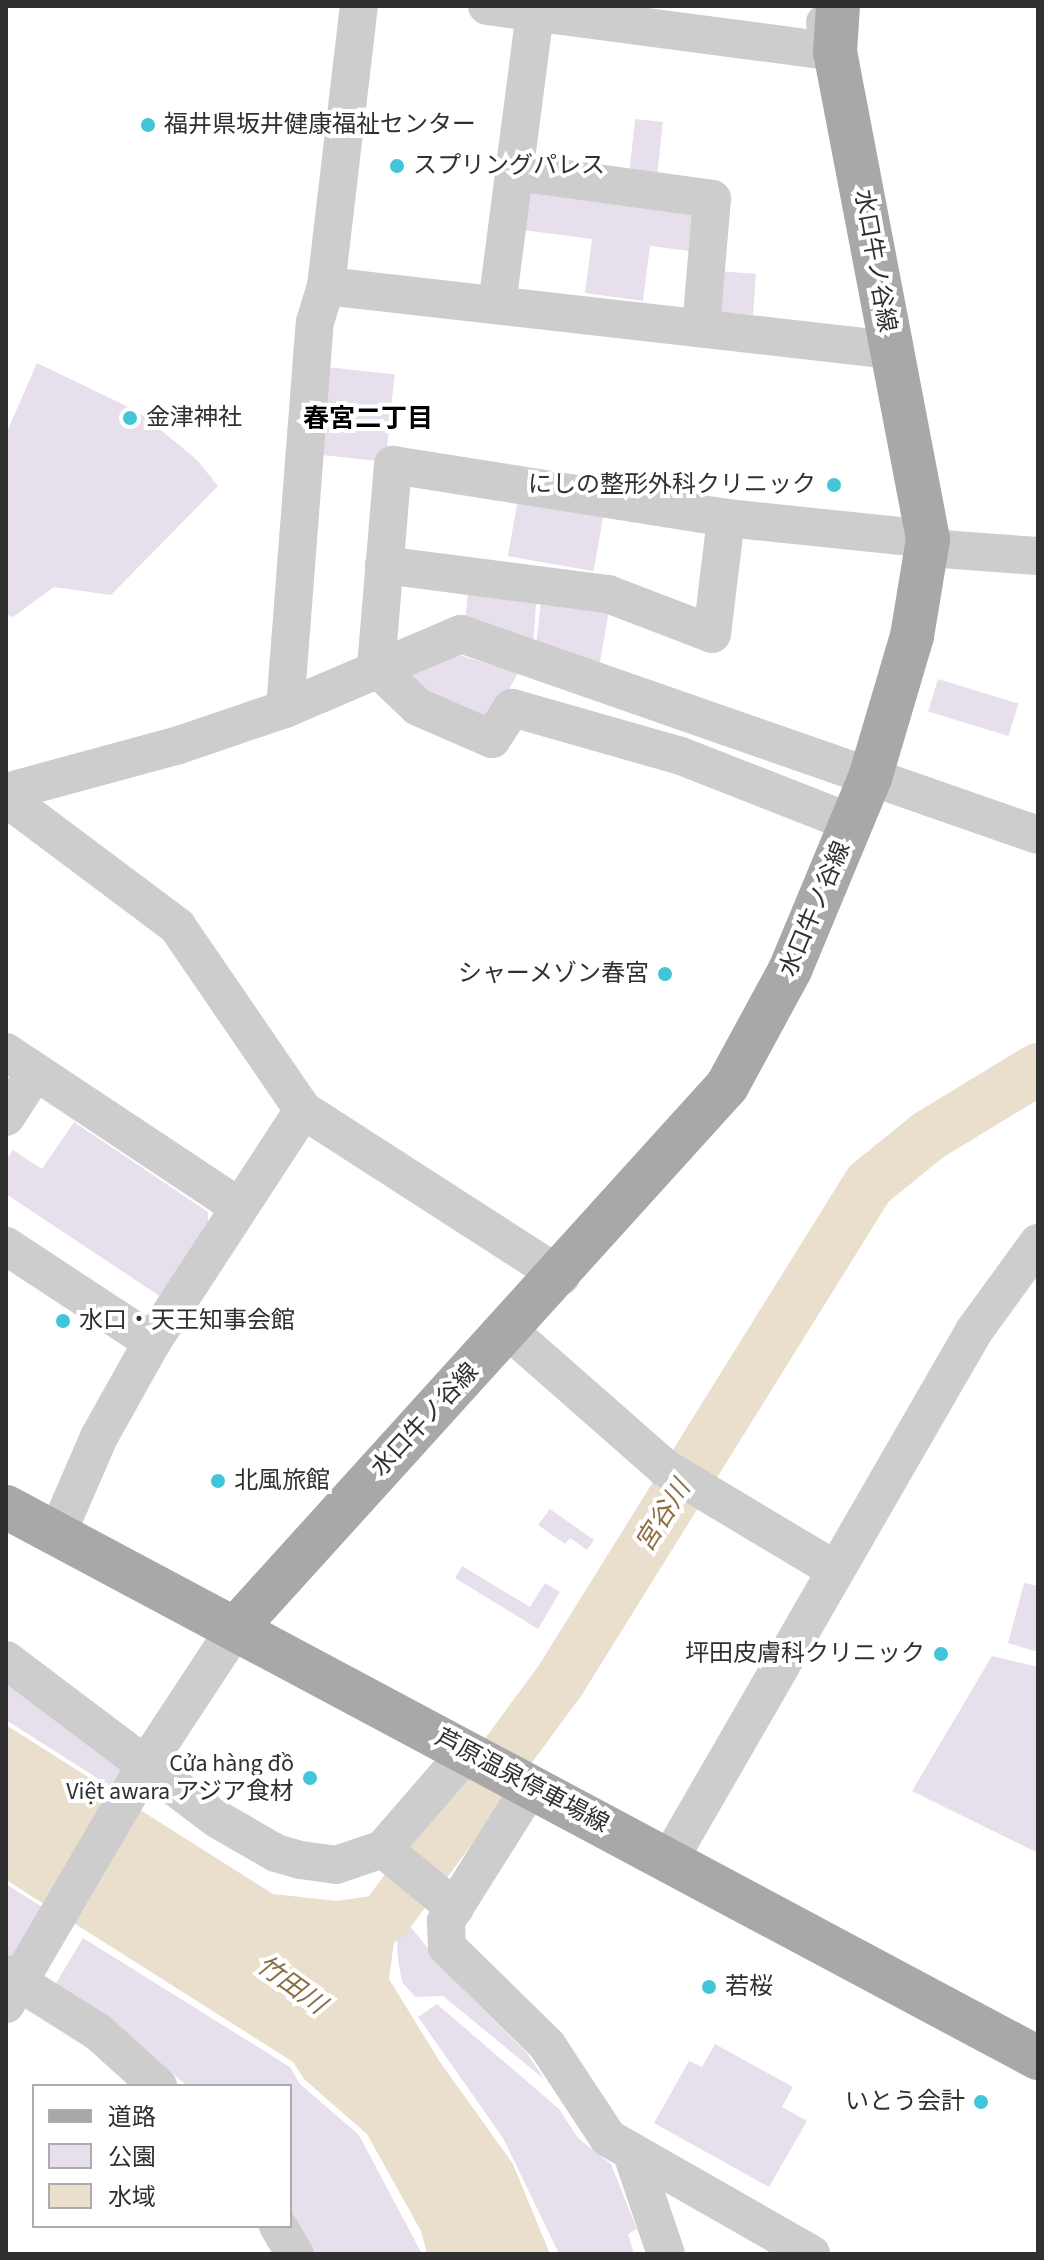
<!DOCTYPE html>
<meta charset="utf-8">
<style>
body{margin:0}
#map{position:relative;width:1044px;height:2260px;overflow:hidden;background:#fff;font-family:"Source Sans 3","Noto Sans JP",sans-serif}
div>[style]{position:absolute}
.green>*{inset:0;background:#e8dfec;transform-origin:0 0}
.water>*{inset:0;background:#eadecd}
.river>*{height:52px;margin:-26px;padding:0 26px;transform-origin:26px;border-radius:26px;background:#eadecd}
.minor>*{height:38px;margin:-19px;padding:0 19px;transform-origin:19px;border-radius:19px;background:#cdcdcd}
.major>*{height:44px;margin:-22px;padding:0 22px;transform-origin:22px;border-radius:22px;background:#a8a8a8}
.dots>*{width:22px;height:22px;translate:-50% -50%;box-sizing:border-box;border:4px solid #fff;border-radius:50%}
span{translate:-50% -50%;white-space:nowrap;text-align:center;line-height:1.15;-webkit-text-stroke:8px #fff;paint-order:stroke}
.poi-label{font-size:24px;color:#303030}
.left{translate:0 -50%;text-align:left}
.right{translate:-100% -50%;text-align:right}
.street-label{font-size:24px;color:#303030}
.neighbourhood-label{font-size:26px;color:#000;font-weight:700}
.water-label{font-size:26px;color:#8c6e44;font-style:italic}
.frame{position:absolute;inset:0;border:8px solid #303030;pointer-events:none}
.legend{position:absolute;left:32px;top:2084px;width:260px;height:144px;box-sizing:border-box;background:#fff;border:2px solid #acacac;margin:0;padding:10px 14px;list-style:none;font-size:24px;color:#303030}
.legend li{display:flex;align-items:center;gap:16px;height:40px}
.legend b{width:40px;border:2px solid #acacac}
</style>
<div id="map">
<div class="green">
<div style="left:635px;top:119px;width:28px;height:57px;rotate:6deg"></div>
<div style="clip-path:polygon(521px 184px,696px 206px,690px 251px,650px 246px,643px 301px,585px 293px,592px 239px,515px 229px)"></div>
<div style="left:716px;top:271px;width:40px;height:41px;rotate:4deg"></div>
<div style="clip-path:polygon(37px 363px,139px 412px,197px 460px,218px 486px,111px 595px,54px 587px,13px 617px,6px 614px,6px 434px)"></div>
<div style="left:326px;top:367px;width:69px;height:88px;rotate:6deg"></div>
<div style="left:519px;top:493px;width:87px;height:64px;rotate:10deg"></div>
<div style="clip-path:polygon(469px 582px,537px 592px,533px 646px,465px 623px)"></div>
<div style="clip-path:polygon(542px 593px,610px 604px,599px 668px,536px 645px)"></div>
<div style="clip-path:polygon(443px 650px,518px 673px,485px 732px,395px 674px)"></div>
<div style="left:938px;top:679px;width:84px;height:34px;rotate:17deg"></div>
<div style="clip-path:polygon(74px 1122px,208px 1212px,208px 1225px,161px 1297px,6px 1194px,6px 1160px,13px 1150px,42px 1169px)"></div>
<div style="clip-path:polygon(550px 1509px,594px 1540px,587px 1550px,570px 1538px,565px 1544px,538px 1525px)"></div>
<div style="clip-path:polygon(462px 1566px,530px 1607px,545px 1583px,560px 1592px,538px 1629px,455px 1578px)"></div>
<div style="clip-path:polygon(1024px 1583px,1038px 1586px,1038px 1652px,1008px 1643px)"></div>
<div style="clip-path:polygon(992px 1656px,1038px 1667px,1038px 1853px,912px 1791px)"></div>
<div style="clip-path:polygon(6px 1681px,131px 1771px,119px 1792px,6px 1720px)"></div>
<div style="clip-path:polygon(6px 1884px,47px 1910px,15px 1966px,6px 1959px)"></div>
<div style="clip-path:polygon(405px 1920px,453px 1979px,527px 2053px,544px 2079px,443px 1996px,415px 1997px,402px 1982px,398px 1960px,397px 1940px)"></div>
<div style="clip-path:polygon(83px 1938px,290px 2067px,300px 2084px,359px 2135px,422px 2254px,305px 2254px,290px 2226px,290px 2086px,187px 2086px,116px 2024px,55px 1985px)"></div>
<div style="clip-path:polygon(437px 2004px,559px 2109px,578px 2138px,611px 2164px,637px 2229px,628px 2234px,634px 2254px,559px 2254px,503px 2138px,418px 2017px)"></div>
<div style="clip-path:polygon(715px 2044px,793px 2087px,782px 2107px,807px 2121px,769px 2187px,654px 2123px,689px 2061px,702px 2067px)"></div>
</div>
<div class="water">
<div style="clip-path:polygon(6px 1725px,273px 1894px,337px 1901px,371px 1896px,400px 1879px,416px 1892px,397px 1920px,389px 1979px,440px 2062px,513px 2164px,550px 2254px,427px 2254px,421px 2231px,367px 2134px,304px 2079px,293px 2062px,6px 1880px)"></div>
</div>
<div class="river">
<div style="left:385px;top:1918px;width:297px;rotate:-53.6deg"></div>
<div style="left:561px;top:1679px;width:583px;rotate:-58.11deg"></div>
<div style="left:869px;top:1184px;width:76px;rotate:-39.1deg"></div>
<div style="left:928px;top:1136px;width:129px;rotate:-31.3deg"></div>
</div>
<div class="minor">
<div style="left:487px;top:6px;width:351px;rotate:7.5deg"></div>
<div style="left:835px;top:52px;width:31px;rotate:-109deg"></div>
<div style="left:516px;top:172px;width:198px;rotate:7.8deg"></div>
<div style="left:712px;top:199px;width:129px;rotate:94.9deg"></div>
<div style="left:326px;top:286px;width:569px;rotate:6.46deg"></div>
<div style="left:497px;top:305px;width:295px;rotate:-82.6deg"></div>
<div style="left:928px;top:548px;width:110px;rotate:4.2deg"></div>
<div style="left:384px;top:565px;width:226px;rotate:7.4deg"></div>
<div style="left:608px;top:594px;width:111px;rotate:21deg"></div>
<div style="left:712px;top:634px;width:117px;rotate:-83.1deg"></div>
<div style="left:285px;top:709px;width:388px;rotate:-85.6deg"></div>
<div style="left:315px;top:322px;width:38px;rotate:-73deg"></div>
<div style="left:326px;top:286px;width:282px;rotate:-83.3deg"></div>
<div style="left:6px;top:792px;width:179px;rotate:-15.2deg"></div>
<div style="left:179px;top:745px;width:112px;rotate:-18.8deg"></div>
<div style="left:285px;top:709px;width:191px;rotate:-23.1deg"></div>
<div style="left:461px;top:634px;width:611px;rotate:19.21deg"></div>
<div style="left:6px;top:798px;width:214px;rotate:36.8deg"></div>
<div style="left:177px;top:926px;width:223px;rotate:55.6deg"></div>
<div style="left:303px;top:1110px;width:307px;rotate:32.8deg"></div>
<div style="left:852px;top:823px;width:184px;rotate:-158.6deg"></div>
<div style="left:681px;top:756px;width:176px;rotate:-164.1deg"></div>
<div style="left:512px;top:708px;width:37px;rotate:123deg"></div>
<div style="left:492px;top:739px;width:81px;rotate:-156.6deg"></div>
<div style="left:418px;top:707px;width:58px;rotate:-136.4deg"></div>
<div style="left:376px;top:667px;width:203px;rotate:-85.2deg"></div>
<div style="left:393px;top:465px;width:337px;rotate:9deg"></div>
<div style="left:726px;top:518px;width:203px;rotate:5.9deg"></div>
<div style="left:6px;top:1052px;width:278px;rotate:33.6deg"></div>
<div style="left:6px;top:1117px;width:54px;rotate:-57.2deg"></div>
<div style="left:6px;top:1246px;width:175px;rotate:33.3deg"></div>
<div style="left:508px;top:1330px;width:209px;rotate:41.3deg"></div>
<div style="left:665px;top:1468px;width:197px;rotate:30.9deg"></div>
<div style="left:57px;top:1534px;width:106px;rotate:-66.6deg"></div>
<div style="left:99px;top:1437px;width:109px;rotate:-60.8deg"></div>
<div style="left:152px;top:1342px;width:277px;rotate:-56.9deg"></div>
<div style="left:6px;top:1660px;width:264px;rotate:37deg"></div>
<div style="left:217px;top:1819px;width:68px;rotate:30deg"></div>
<div style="left:276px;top:1853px;width:26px;rotate:16deg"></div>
<div style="left:301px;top:1860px;width:35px;rotate:8deg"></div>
<div style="left:336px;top:1865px;width:50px;rotate:-18.8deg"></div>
<div style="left:383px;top:1849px;width:128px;rotate:-49.1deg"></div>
<div style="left:531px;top:1786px;width:160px;rotate:122.2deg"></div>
<div style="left:446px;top:1921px;width:26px;rotate:88deg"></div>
<div style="left:447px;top:1947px;width:140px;rotate:44.4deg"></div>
<div style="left:547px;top:2045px;width:111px;rotate:56.7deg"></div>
<div style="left:608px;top:2138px;width:234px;rotate:29.7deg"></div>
<div style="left:383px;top:1849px;width:93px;rotate:39.3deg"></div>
<div style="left:669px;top:1860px;width:611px;rotate:-60.03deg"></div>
<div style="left:974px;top:1331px;width:109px;rotate:-54deg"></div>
<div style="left:6px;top:1974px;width:109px;rotate:32.2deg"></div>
<div style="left:98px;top:2032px;width:81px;rotate:42deg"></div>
<div style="left:6px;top:2004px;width:279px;rotate:-59.7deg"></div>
<div style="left:147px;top:1763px;width:160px;rotate:-56.7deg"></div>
<div style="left:633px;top:2157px;width:102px;rotate:71.2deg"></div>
<div style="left:278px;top:2226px;width:33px;rotate:59deg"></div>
</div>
<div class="major">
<div style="left:6px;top:1507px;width:1170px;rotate:28.1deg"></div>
<div style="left:235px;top:1629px;width:733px;rotate:-47.82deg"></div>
<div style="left:727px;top:1086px;width:132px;rotate:-61.5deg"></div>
<div style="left:790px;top:970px;width:208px;rotate:-67.4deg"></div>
<div style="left:870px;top:778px;width:148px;rotate:-73.5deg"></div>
<div style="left:912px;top:636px;width:98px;rotate:-80.6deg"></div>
<div style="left:928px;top:539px;width:496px;rotate:-100.8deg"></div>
<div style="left:835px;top:52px;width:46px;rotate:-86.3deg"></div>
</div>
<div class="dots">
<div style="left:148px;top:125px;background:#42c5d7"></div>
<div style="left:397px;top:166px;background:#42c5d7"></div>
<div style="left:130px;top:418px;background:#42c5d7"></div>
<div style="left:834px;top:485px;background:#42c5d7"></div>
<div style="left:665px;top:974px;background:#42c5d7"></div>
<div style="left:63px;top:1321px;background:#42c5d7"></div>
<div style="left:218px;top:1481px;background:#42c5d7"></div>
<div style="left:941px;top:1654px;background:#42c5d7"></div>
<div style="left:310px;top:1778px;background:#42c5d7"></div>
<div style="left:709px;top:1987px;background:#42c5d7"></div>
<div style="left:981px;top:2102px;background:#42c5d7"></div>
</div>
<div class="poi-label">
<span class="left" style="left:164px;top:125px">福井県坂井健康福祉センター</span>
<span class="left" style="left:413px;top:166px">スプリングパレス</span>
<span class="left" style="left:146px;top:418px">金津神社</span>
<span class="right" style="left:816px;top:485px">にしの整形外科クリニック</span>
<span class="right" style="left:649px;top:974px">シャーメゾン春宮</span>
<span class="left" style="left:79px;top:1321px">水口・天王知事会館</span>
<span class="left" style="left:234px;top:1481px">北風旅館</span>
<span class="right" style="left:925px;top:1654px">坪田皮膚科クリニック</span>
<span class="right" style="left:294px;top:1778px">Cửa hàng đồ<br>Việt awara アジア食材</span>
<span class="left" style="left:725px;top:1987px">若桜</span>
<span class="right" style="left:965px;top:2102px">いとう会計</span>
</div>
<div class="street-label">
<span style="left:875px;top:261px;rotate:80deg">水口牛ノ谷線</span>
<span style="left:815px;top:909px;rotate:-67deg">水口牛ノ谷線</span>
<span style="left:425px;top:1420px;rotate:-47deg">水口牛ノ谷線</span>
<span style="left:522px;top:1781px;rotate:28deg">芦原温泉停車場線</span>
</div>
<div class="neighbourhood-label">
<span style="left:368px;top:419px">春宮二丁目</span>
</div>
<div class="water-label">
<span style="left:663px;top:1516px;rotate:-58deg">宮谷川</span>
<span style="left:291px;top:1985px;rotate:36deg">竹田川</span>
</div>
<div class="frame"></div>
<ul class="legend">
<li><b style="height:10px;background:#a8a8a8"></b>道路</li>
<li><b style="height:22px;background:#e8dfec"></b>公園</li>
<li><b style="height:22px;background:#eadecd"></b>水域</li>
</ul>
</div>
